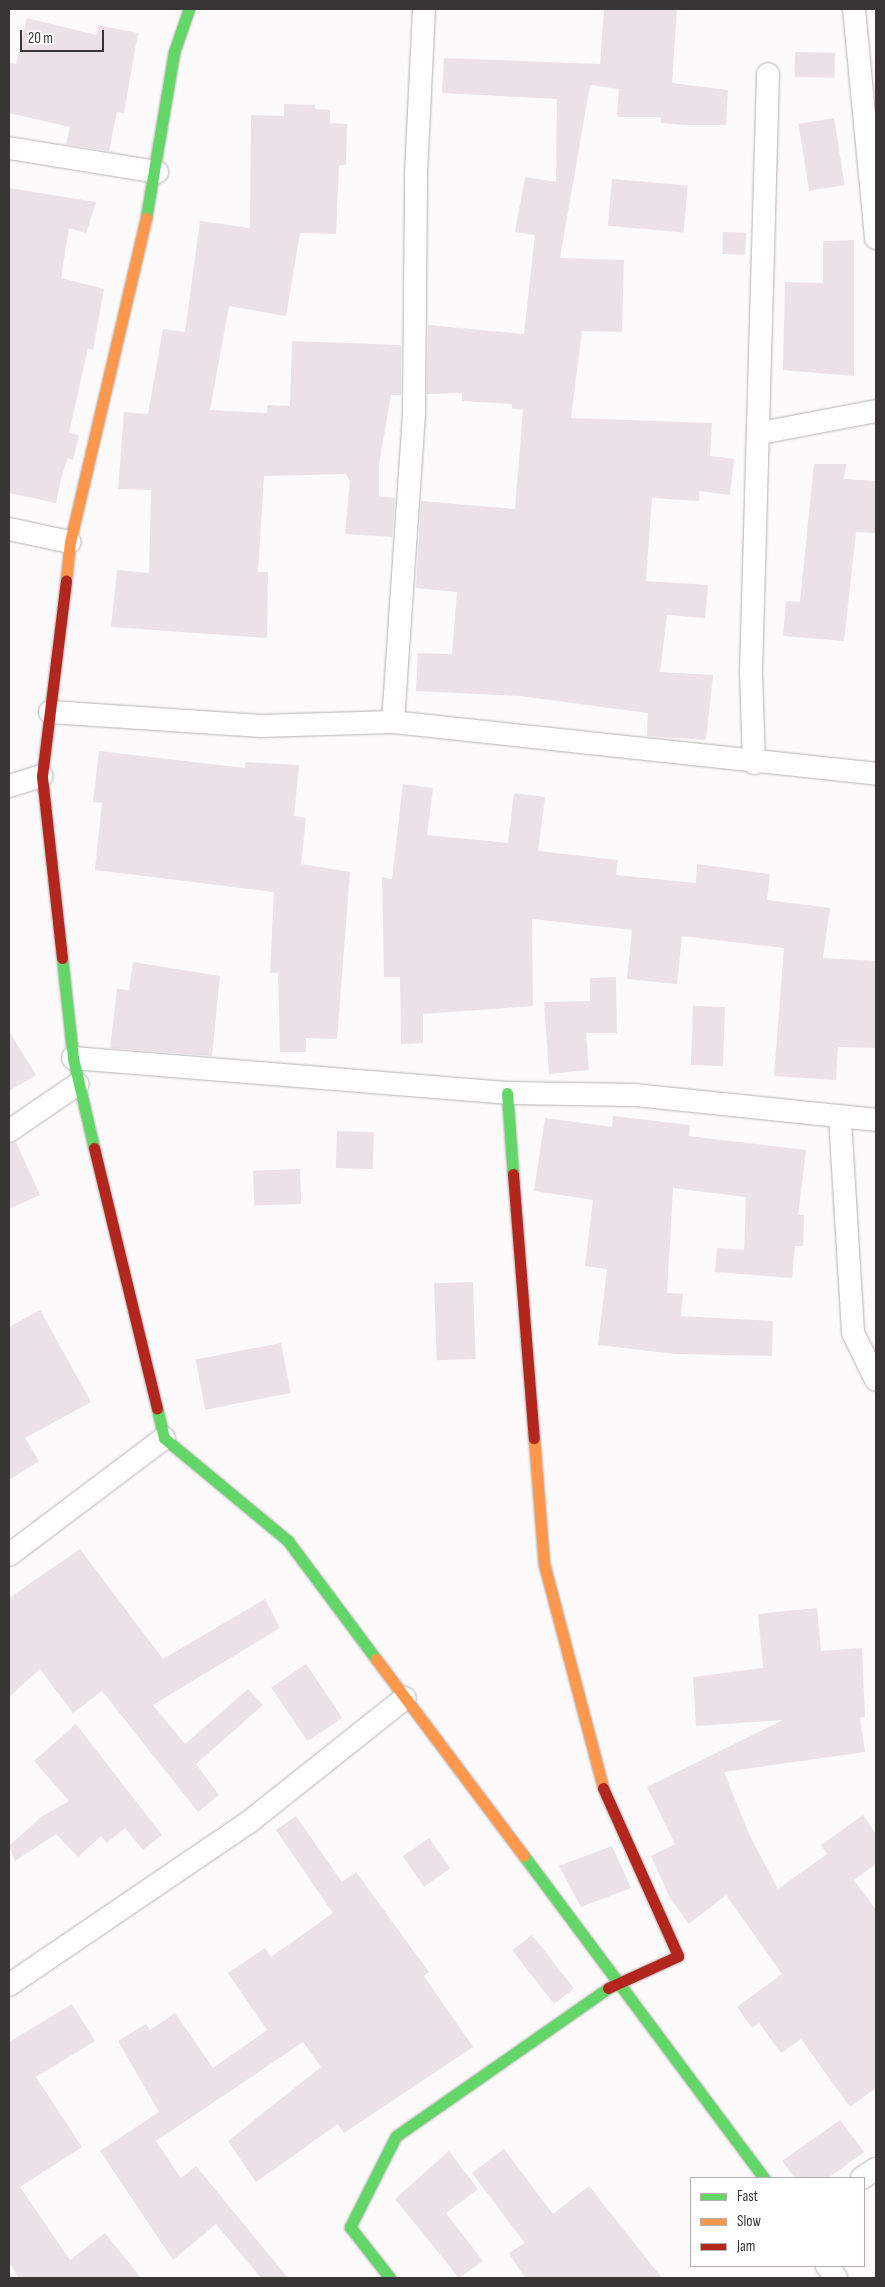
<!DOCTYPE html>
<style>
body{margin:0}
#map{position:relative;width:885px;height:2287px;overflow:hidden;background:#fdfafb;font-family:"Sofia Sans Condensed",sans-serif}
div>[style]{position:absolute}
.building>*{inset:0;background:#ece1e6;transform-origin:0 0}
.roads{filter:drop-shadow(0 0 1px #b4b1b1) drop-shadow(0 0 1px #b4b1b1)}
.street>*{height:22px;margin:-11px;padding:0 11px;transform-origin:11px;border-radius:11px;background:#fffefe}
.fast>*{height:11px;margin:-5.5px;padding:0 5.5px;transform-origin:5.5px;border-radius:5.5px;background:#63d668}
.slow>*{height:11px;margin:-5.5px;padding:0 5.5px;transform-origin:5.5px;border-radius:5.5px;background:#ff974d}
.jam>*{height:11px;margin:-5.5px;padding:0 5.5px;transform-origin:5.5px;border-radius:5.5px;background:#b3261e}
span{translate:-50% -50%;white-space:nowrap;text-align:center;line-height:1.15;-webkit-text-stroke:4px #fff;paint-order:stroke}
.frame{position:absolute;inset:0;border:10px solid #393535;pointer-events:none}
.legend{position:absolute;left:690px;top:2177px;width:175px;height:90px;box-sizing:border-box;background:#fff;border:1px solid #b0aeae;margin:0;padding:6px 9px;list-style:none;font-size:15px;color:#393535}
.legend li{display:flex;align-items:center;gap:10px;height:25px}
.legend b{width:25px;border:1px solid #b0aeae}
.scale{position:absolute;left:20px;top:30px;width:84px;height:22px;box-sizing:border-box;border:2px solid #393535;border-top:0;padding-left:6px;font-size:15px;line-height:18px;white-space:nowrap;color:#393535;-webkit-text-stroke:4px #fff;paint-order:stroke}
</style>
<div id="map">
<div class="building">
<div style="clip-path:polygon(604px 9px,677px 9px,672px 83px,728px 90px,726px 125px,685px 125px,661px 123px,661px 117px,617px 117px,619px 89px,590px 85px,560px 258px,624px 260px,622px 332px,582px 331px,571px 418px,712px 423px,710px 456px,734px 459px,730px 495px,699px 491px,699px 501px,652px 498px,646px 581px,708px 585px,705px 618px,667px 615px,660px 672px,713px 675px,706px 740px,647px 736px,648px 713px,519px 696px,416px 691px,418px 653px,452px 654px,457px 592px,416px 588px,421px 501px,515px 509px,523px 410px,512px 409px,512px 404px,462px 401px,462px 393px,427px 394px,428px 325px,524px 334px,535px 235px,515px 232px,525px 177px,556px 182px,557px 99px,442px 93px,444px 58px,600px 64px)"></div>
<div style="clip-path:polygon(27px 18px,96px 35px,98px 25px,138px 33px,124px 113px,117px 112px,109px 151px,66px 144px,70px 127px,9px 113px,9px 63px,16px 64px)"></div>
<div style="left:795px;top:52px;width:40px;height:25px;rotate:1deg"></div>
<div style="clip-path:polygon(284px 104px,315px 105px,315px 109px,330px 110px,330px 123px,347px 124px,346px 165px,339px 165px,336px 234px,300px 233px,286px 316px,229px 306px,210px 410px,267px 413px,267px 405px,290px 406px,292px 341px,401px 345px,401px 395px,391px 395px,379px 464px,379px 496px,395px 498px,392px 537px,345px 534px,350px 481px,346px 474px,264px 476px,258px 572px,268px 572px,267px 638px,111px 627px,117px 570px,149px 573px,151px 490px,118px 489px,124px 412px,148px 414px,163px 329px,185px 332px,200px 221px,250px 228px,251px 115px,284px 116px)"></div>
<div style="left:834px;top:118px;width:68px;height:36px;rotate:81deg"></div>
<div style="left:612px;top:179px;width:76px;height:47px;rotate:5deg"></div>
<div style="clip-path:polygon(9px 188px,96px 202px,86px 233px,69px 228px,61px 278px,104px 289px,93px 350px,88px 348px,69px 433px,79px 435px,77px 443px,73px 460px,68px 458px,62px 475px,56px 503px,9px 493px)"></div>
<div style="left:723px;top:232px;width:23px;height:22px;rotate:2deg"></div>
<div style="clip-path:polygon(854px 240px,854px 376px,783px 370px,785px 282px,823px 283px,823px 241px)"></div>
<div style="clip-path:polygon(814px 464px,846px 464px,844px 479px,876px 481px,876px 533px,856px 532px,844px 641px,783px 636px,786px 601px,800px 602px)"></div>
<div style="clip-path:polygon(99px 751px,245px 768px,245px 762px,299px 765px,294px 816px,306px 818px,301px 864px,350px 872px,337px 1039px,306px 1038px,306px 1052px,280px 1052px,278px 973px,270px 973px,274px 892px,95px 870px,102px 803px,93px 802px)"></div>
<div style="clip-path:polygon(403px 784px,433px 788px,427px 835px,508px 843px,514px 793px,545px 797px,538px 851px,618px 860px,616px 875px,696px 883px,697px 864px,770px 874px,767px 900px,830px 908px,823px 958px,876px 961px,876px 1048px,838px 1047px,836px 1080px,774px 1076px,784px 948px,682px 936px,677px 984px,627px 979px,632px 930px,532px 919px,533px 1006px,423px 1014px,423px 1043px,401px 1044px,400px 977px,384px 977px,382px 877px,392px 879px)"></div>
<div style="clip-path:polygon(133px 962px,220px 976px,212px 1056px,110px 1048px,117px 989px,129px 990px)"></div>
<div style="clip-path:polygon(616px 977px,617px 1033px,586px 1033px,589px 1070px,549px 1074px,544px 1002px,590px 1001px,590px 978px)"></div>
<div style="left:693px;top:1006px;width:32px;height:59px;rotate:2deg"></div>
<div style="clip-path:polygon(9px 1031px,36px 1075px,9px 1091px)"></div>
<div style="clip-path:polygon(613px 1116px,690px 1125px,689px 1136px,806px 1150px,798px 1215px,804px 1215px,803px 1246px,795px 1246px,792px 1278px,715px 1272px,717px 1248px,744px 1250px,746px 1197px,673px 1188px,667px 1293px,683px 1294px,681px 1316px,773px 1321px,772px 1356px,676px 1354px,598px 1345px,607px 1269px,585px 1266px,593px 1200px,534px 1191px,545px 1118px,612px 1127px)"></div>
<div style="left:337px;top:1131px;width:37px;height:37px;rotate:2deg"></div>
<div style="clip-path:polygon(16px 1142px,40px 1195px,9px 1209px,9px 1144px)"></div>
<div style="left:300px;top:1169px;width:35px;height:47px;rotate:88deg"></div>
<div style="left:473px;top:1282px;width:77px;height:39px;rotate:88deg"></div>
<div style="clip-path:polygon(40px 1310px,91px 1402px,25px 1438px,39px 1461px,9px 1480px,9px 1327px)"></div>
<div style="left:281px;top:1343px;width:51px;height:87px;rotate:79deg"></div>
<div style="clip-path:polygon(80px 1549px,163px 1659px,265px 1599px,280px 1628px,153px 1705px,185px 1744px,248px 1689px,263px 1705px,196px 1764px,219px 1795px,198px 1812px,102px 1691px,73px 1713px,40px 1669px,9px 1697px,9px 1598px)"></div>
<div style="clip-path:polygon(817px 1608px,821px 1651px,862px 1648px,865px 1717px,860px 1718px,865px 1752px,724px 1772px,749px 1834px,778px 1889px,827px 1854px,821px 1845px,863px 1815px,876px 1834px,876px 1864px,854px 1880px,876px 1910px,876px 2088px,850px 2107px,801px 2039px,781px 2053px,759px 2023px,752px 2028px,737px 2007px,782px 1974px,726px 1895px,689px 1924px,670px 1898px,651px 1856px,675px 1844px,647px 1787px,783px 1720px,696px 1726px,693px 1677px,763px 1668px,758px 1614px)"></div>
<div style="left:306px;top:1664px;width:65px;height:42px;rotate:56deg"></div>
<div style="clip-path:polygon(76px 1724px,162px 1835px,143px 1850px,125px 1828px,107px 1843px,101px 1836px,78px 1857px,56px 1834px,15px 1861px,9px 1846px,41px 1817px,69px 1801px,34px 1761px)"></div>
<div style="clip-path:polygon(296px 1816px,342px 1882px,356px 1872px,429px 1972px,424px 1976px,473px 2047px,344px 2133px,338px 2124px,256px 2182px,228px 2141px,321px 2067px,303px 2042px,156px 2141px,181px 2178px,196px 2166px,288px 2278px,261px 2278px,216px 2224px,173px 2260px,100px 2151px,159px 2112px,118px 2041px,146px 2024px,150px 2030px,175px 2013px,213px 2068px,267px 2030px,228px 1973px,265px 1948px,271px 1957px,333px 1913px,276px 1830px)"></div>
<div style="left:429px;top:1838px;width:37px;height:32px;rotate:55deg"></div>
<div style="clip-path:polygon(612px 1846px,631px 1888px,581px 1907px,559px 1866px)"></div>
<div style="left:532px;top:1935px;width:68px;height:25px;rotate:52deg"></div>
<div style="clip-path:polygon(72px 2004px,95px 2041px,36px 2077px,82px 2147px,20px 2187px,70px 2260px,105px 2233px,141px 2278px,19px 2278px,9px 2263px,9px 2042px)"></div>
<div style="clip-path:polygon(840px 2120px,864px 2152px,828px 2178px,795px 2178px,782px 2161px)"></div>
<div style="clip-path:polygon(504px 2149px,553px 2214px,589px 2186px,662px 2278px,525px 2278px,509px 2253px,525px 2243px,472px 2173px)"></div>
<div style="clip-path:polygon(449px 2151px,478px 2189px,446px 2213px,483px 2261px,459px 2278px,395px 2199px)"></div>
</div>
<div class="roads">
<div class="street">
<div style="left:854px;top:9px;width:230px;rotate:84.5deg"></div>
<div style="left:9px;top:148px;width:150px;rotate:9.2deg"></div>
<div style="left:761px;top:433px;width:117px;rotate:-10.8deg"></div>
<div style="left:9px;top:529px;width:62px;rotate:12deg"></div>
<div style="left:50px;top:712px;width:211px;rotate:3.8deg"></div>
<div style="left:261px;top:726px;width:132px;rotate:-1.7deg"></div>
<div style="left:393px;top:722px;width:486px;rotate:6.1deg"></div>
<div style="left:393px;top:722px;width:311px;rotate:-86.1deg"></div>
<div style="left:414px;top:412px;width:239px;rotate:-89.5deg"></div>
<div style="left:416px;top:173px;width:164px;rotate:-87.2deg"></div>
<div style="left:754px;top:763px;width:91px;rotate:-91.9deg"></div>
<div style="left:751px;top:672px;width:598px;rotate:-88.37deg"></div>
<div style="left:9px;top:786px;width:34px;rotate:-17deg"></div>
<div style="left:73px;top:1058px;width:435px;rotate:4.6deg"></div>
<div style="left:507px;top:1093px;width:128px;rotate:0.9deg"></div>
<div style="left:635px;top:1095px;width:242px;rotate:5.9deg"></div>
<div style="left:840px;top:1119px;width:214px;rotate:86.5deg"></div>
<div style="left:853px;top:1333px;width:52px;rotate:63.9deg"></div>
<div style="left:9px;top:1131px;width:83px;rotate:-34.3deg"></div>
<div style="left:9px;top:1555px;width:194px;rotate:-37deg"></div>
<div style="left:9px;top:1985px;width:290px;rotate:-34.2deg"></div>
<div style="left:249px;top:1822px;width:199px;rotate:-38.5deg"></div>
<div style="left:862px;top:2178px;width:17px;rotate:-33deg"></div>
<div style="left:827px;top:2266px;width:15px;rotate:53deg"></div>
</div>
<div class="fast">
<div style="left:146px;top:218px;width:168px;rotate:-80.4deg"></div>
<div style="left:174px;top:52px;width:46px;rotate:-70.8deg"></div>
<div style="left:62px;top:958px;width:101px;rotate:83.7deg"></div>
<div style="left:73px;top:1058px;width:92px;rotate:76.9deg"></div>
<div style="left:507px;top:1093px;width:81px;rotate:85.8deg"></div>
<div style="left:157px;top:1408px;width:31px;rotate:77deg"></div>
<div style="left:164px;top:1438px;width:161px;rotate:39.7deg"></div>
<div style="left:288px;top:1541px;width:147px;rotate:53.3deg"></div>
<div style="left:524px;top:1856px;width:402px;rotate:53.3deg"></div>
<div style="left:390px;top:2278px;width:65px;rotate:-128.1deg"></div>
<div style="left:350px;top:2227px;width:102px;rotate:-63.2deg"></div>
<div style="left:396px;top:2136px;width:259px;rotate:-34.9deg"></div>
</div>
<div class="slow">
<div style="left:66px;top:580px;width:38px;rotate:-84deg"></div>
<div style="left:70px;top:542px;width:333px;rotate:-76.8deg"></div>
<div style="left:534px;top:1438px;width:126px;rotate:85.5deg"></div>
<div style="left:544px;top:1564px;width:232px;rotate:75.2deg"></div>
<div style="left:376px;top:1659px;width:246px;rotate:53.1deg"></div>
</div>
<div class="jam">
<div style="left:62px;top:958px;width:183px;rotate:-96.3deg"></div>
<div style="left:42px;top:776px;width:197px;rotate:-83deg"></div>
<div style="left:94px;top:1148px;width:268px;rotate:76.4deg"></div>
<div style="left:513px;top:1174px;width:265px;rotate:85.5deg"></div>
<div style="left:603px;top:1788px;width:184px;rotate:65.9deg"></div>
<div style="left:678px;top:1956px;width:77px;rotate:155.4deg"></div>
</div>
</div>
<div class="frame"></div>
<ul class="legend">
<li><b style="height:6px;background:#63d668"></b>Fast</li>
<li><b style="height:6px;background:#ff974d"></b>Slow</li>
<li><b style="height:6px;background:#b3261e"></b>Jam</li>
</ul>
<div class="scale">20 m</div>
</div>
